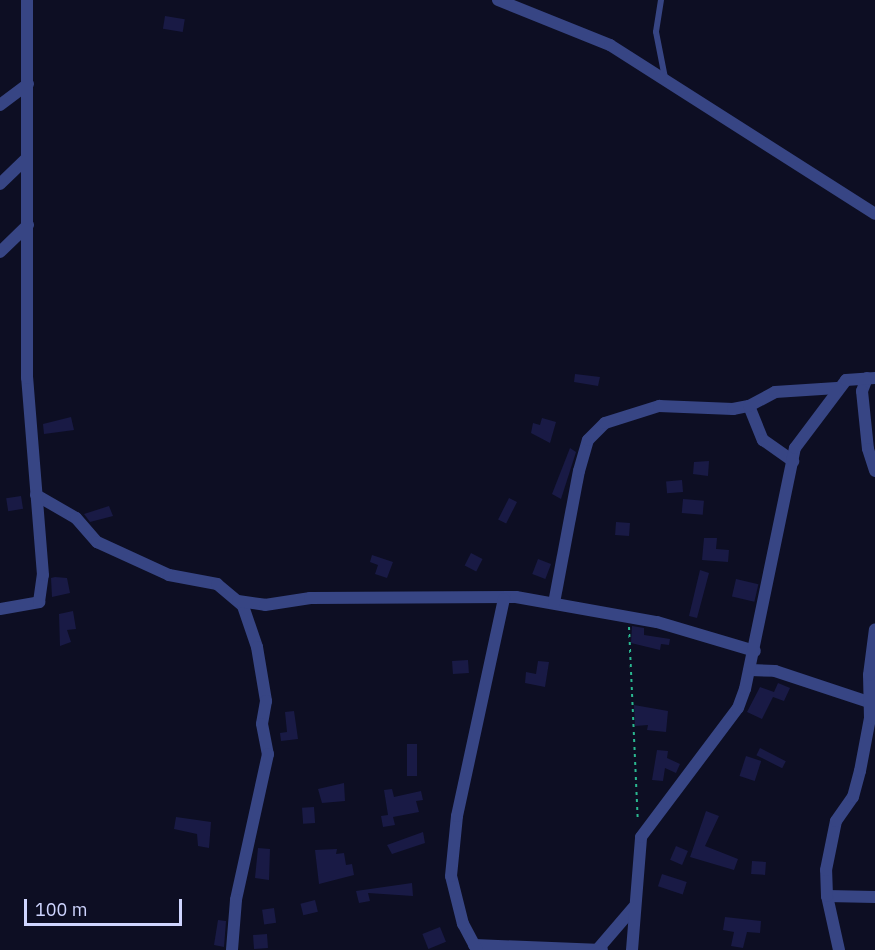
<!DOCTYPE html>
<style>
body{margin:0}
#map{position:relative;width:875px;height:950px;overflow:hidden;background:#0d0e23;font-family:"IBM Plex Sans",sans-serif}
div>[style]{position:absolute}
.building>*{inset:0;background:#191a45;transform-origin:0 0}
.path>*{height:2px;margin-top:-1px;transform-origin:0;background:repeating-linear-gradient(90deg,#2ab890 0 3px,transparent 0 7.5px)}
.lane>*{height:6px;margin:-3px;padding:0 3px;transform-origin:3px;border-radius:3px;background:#374584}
.street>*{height:12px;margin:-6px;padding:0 6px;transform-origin:6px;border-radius:6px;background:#374584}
span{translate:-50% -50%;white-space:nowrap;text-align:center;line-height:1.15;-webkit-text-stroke:5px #0d0e23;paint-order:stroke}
.scale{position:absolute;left:24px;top:899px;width:158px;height:27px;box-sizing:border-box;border:3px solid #cfd5ff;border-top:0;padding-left:8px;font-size:18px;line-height:21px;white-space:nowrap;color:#cfd5ff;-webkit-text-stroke:4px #0d0e23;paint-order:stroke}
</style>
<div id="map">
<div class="building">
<div style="left:165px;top:16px;width:20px;height:13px;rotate:9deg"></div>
<div style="clip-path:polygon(575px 374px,600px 377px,598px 386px,574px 382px)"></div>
<div style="clip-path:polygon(71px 417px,74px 430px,44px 434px,43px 424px)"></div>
<div style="clip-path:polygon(542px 418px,556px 422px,550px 443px,531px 433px,533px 423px,540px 425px)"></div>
<div style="clip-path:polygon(570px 448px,576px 452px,561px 499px,552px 494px)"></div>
<div style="clip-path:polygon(709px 461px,708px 476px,693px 474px,694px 462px)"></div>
<div style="left:682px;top:480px;width:12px;height:16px;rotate:85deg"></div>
<div style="left:21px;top:496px;width:13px;height:15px;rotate:81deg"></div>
<div style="left:509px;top:498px;width:9px;height:24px;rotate:27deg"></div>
<div style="left:683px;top:499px;width:21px;height:14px;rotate:5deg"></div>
<div style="clip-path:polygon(109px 506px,113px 516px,90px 522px,84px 514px)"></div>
<div style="left:616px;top:522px;width:14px;height:13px;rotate:4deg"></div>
<div style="clip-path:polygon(704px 538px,717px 538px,716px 549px,729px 550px,728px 562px,702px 560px)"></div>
<div style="left:471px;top:553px;width:13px;height:14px;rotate:27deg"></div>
<div style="clip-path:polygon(372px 555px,393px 562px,387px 578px,375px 574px,378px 565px,370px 562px)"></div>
<div style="left:538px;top:559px;width:14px;height:16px;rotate:21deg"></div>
<div style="clip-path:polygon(700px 570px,709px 573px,697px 618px,689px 616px)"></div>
<div style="clip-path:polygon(55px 577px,67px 578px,70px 593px,52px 597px,51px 578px)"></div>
<div style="left:736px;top:579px;width:23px;height:18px;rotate:13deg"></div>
<div style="clip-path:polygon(73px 611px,76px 629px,67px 630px,71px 642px,60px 646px,59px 614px)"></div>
<div style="clip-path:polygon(632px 626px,644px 628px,644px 635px,670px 639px,669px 645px,661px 644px,660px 650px,631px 643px)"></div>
<div style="left:468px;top:660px;width:13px;height:16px;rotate:86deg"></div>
<div style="clip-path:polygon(538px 661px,549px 662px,545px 687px,525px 683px,526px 672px,536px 674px)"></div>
<div style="clip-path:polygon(778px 683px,790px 688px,784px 701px,773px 697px,762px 719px,747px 712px,760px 687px,774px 692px)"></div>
<div style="clip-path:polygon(634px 705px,668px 711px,666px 732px,647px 730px,648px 725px,635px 726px)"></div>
<div style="clip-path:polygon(294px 711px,298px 739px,281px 741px,280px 733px,287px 732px,285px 712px)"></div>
<div style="left:407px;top:744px;width:10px;height:32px"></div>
<div style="left:760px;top:748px;width:29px;height:8px;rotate:27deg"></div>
<div style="clip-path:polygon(657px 750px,668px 751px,667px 758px,680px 764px,676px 773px,665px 768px,663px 781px,652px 780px)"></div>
<div style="left:746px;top:756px;width:16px;height:21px;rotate:18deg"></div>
<div style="clip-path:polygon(344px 783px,345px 801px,322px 803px,318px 789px)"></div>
<div style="clip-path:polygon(392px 789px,394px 797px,421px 791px,423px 800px,416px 801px,419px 812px,393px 817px,395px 825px,383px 827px,381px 816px,388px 815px,384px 790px)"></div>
<div style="left:314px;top:807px;width:16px;height:12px;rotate:86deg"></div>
<div style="clip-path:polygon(706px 811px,719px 816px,705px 846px,738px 859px,734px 870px,690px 857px)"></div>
<div style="clip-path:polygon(176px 817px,211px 822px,209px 848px,198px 846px,197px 834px,174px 829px)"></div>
<div style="clip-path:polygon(423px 832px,425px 843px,392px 854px,387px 845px)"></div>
<div style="left:676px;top:846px;width:13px;height:15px;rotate:23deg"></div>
<div style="clip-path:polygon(258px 848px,270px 849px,269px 880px,255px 878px)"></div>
<div style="clip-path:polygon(337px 849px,336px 854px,344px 853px,346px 865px,352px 864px,354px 875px,319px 884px,315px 850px)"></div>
<div style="left:752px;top:861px;width:14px;height:13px;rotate:4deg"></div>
<div style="left:662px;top:874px;width:26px;height:13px;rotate:18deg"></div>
<div style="clip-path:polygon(412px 883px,413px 896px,368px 893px,370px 901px,359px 903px,356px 891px)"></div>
<div style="left:315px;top:900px;width:12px;height:15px;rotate:76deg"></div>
<div style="left:274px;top:908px;width:15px;height:12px;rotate:82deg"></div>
<div style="clip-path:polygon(725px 917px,761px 921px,760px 933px,747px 932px,743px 948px,731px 946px,734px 932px,723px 930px)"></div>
<div style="clip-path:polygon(218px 920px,226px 921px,224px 947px,214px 945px)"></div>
<div style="left:440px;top:927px;width:16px;height:19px;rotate:68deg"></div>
<div style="left:267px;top:934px;width:14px;height:14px;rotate:86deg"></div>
</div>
<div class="path">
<div style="left:629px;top:627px;width:195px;rotate:87.4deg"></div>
</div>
<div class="lane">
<div style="left:661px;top:0;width:32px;rotate:99deg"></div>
<div style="left:656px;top:32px;width:47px;rotate:78.9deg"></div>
</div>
<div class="street">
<div style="left:498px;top:0;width:121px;rotate:21.9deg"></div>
<div style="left:610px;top:45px;width:314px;rotate:32.5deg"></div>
<div style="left:0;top:105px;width:35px;rotate:-37deg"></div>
<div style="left:0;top:184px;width:36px;rotate:-44deg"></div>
<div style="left:0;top:252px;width:39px;rotate:-44deg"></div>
<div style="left:867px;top:378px;width:14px;rotate:111deg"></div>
<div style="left:862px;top:391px;width:58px;rotate:84.1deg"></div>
<div style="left:868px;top:449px;width:23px;rotate:72deg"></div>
<div style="left:749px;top:406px;width:37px;rotate:68deg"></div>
<div style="left:763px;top:440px;width:37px;rotate:35deg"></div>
<div style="left:36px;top:495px;width:46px;rotate:29.9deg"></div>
<div style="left:76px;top:518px;width:32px;rotate:49deg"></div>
<div style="left:97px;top:542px;width:79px;rotate:24.6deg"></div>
<div style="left:169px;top:575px;width:49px;rotate:10.6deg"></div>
<div style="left:217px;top:584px;width:34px;rotate:40deg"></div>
<div style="left:243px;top:606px;width:43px;rotate:71.1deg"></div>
<div style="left:257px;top:647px;width:55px;rotate:80.5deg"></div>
<div style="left:266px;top:701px;width:23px;rotate:100deg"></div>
<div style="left:262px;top:724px;width:31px;rotate:79deg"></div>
<div style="left:268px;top:754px;width:149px;rotate:102.4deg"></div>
<div style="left:236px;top:900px;width:50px;rotate:94.6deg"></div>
<div style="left:238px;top:601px;width:27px;rotate:8deg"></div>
<div style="left:265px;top:605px;width:46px;rotate:-8.8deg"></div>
<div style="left:310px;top:598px;width:206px;rotate:-0.3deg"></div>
<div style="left:516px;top:597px;width:143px;rotate:10.1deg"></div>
<div style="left:657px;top:622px;width:102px;rotate:16.5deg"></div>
<div style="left:554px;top:603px;width:134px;rotate:-79.3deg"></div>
<div style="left:579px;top:471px;width:32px;rotate:-74deg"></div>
<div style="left:588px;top:440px;width:24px;rotate:-45deg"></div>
<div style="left:605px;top:423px;width:57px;rotate:-17.5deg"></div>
<div style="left:659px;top:406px;width:74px;rotate:2.3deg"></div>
<div style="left:733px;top:409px;width:16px;rotate:-11deg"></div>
<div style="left:749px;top:406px;width:30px;rotate:-28deg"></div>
<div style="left:775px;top:392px;width:62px;rotate:-3.7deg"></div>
<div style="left:0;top:609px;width:40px;rotate:-10deg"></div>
<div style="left:39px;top:602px;width:27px;rotate:-82deg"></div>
<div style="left:43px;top:575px;width:198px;rotate:-94.6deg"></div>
<div style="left:27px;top:378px;width:378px;rotate:-90deg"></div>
<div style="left:750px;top:670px;width:25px;rotate:2deg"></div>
<div style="left:775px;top:671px;width:99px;rotate:18.3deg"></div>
<div style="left:827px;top:896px;width:48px;rotate:1.2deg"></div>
<div style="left:474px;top:945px;width:128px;rotate:2.2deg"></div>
<div style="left:598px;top:949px;width:55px;rotate:-49.4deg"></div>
<div style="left:477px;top:950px;width:30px;rotate:-118deg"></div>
<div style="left:463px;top:924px;width:49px;rotate:-104deg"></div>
<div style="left:451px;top:876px;width:60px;rotate:-84.3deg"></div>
<div style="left:457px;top:816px;width:222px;rotate:-77.8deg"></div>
<div style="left:632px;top:950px;width:113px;rotate:-85.4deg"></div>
<div style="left:641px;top:837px;width:161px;rotate:-53.1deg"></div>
<div style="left:738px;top:708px;width:20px;rotate:-70deg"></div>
<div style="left:745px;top:689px;width:246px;rotate:-78.3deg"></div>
<div style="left:795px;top:448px;width:85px;rotate:-53.1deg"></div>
<div style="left:846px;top:380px;width:29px;rotate:-4deg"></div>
<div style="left:839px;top:950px;width:55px;rotate:-102.5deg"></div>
<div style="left:827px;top:896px;width:26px;rotate:-92deg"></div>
<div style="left:826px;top:870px;width:50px;rotate:-78.5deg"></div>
<div style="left:836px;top:821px;width:29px;rotate:-55deg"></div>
<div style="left:853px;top:797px;width:27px;rotate:-75deg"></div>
<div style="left:860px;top:771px;width:54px;rotate:-79.3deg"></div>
<div style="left:870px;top:718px;width:43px;rotate:-91.3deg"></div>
<div style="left:869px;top:675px;width:46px;rotate:-82.6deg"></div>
</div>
<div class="scale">100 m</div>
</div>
